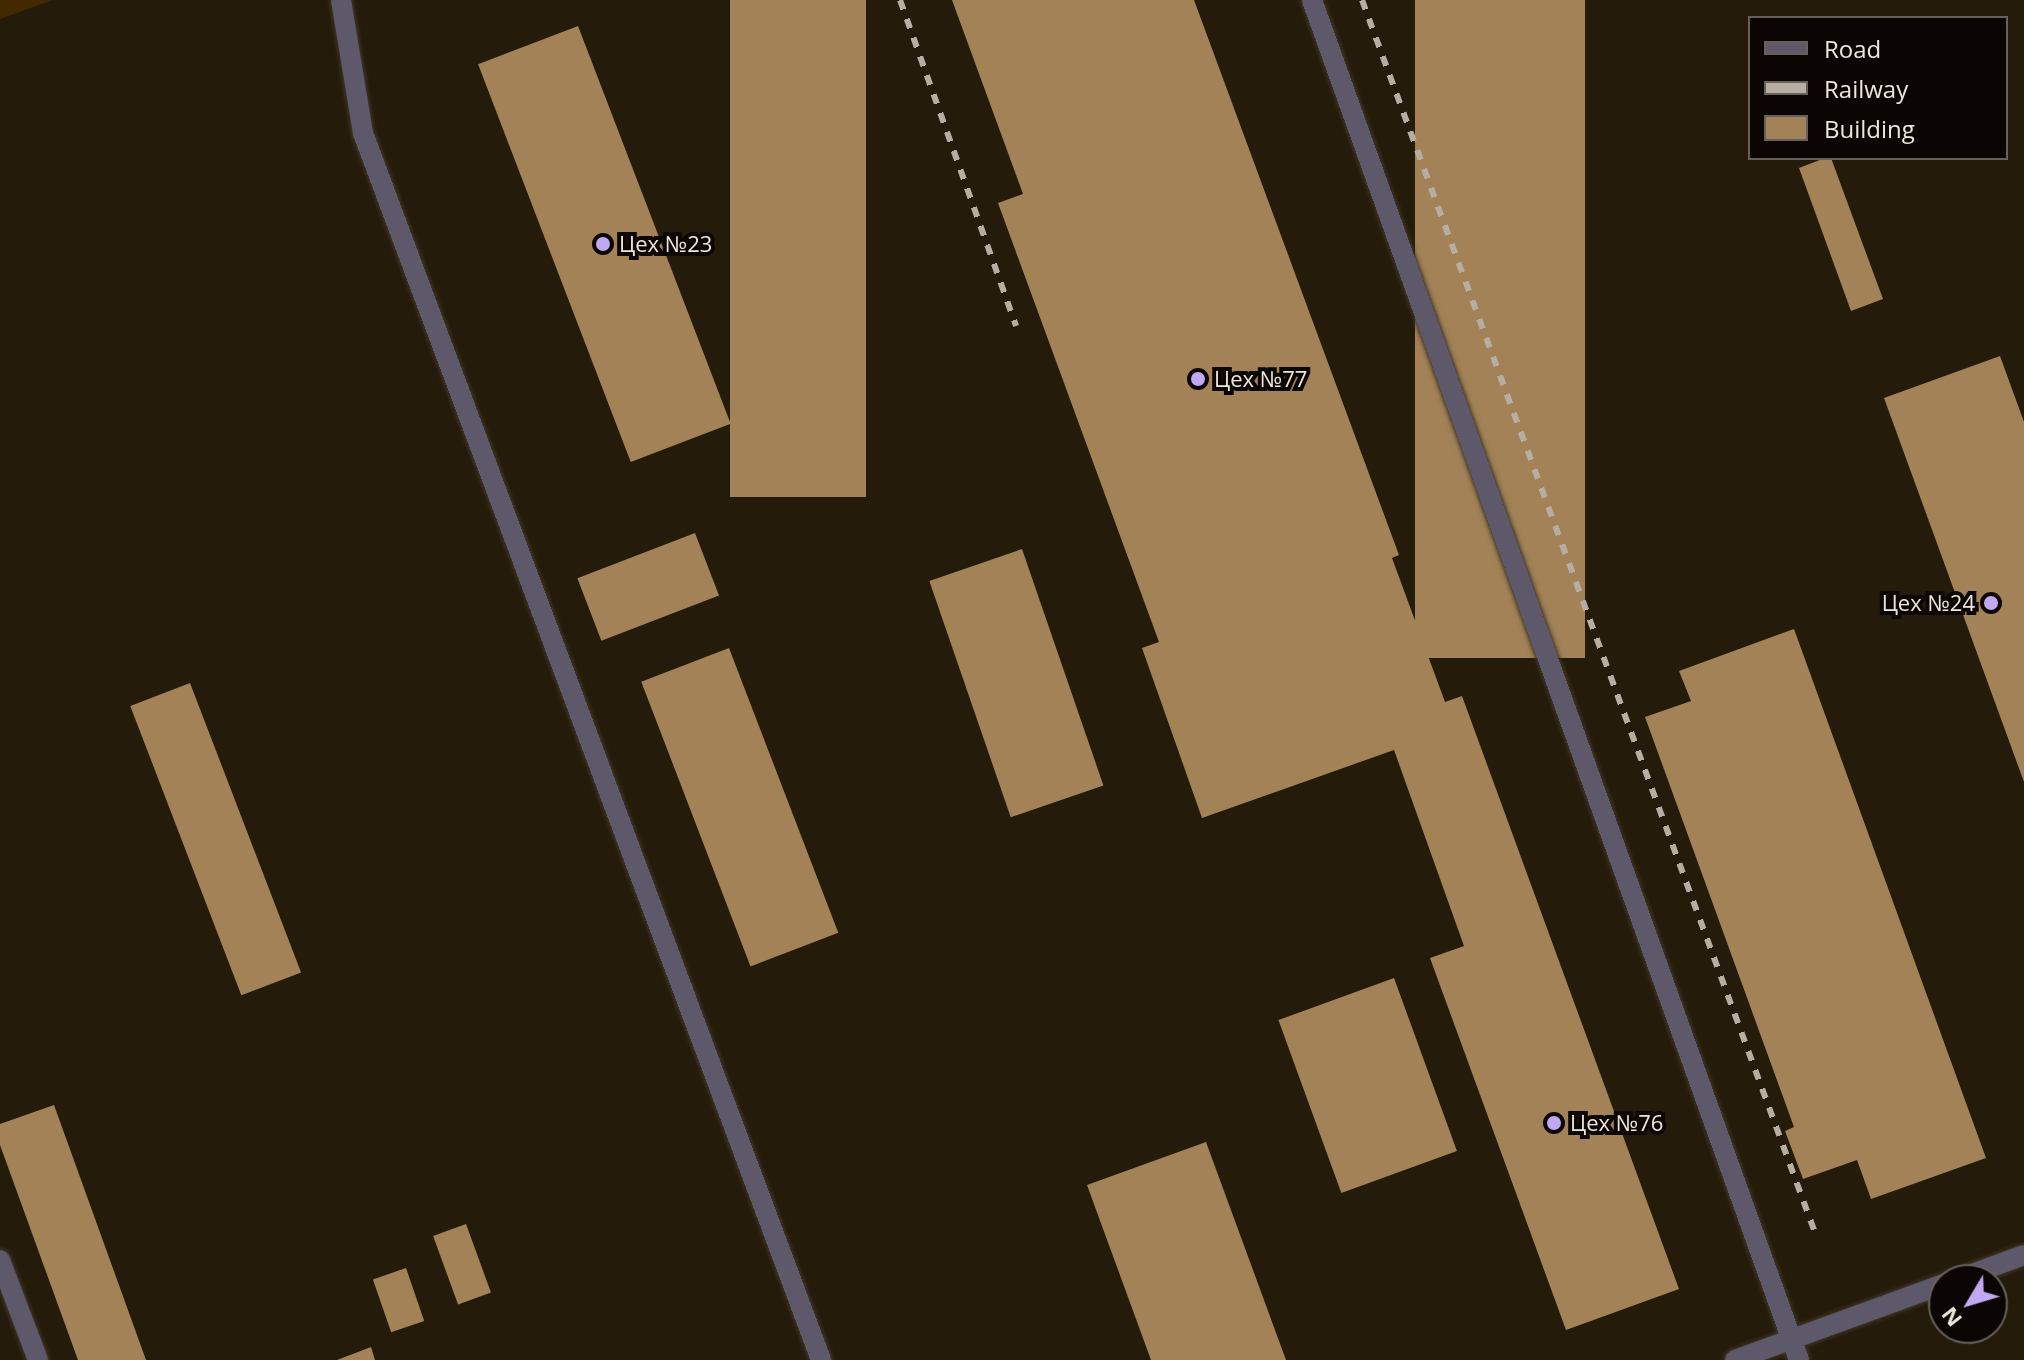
<!DOCTYPE html>
<meta charset="utf-8">
<style>
body{margin:0}
#map{position:relative;width:2024px;height:1360px;overflow:hidden;background:#251b0b;font-family:"Open Sans",sans-serif}
div>[style]{position:absolute}
.green>*{inset:0;background:#422900}
.building>*{inset:0;background:#a28256;transform-origin:0 0}
.roads{filter:drop-shadow(0 0 2px #413728) drop-shadow(0 0 2px #413728)}
.lane>*{height:20px;margin:-10px;padding:0 10px;transform-origin:10px;border-radius:10px;background:#5e586b}
.street>*{height:20px;margin:-10px;padding:0 10px;transform-origin:10px;border-radius:10px;background:#5e586b}
.rail>*{height:6px;margin-top:-3px;transform-origin:0;background:repeating-linear-gradient(90deg,#b7aea3 0 10px,transparent 0 20px)}
.dots>*{width:22px;height:22px;translate:-50% -50%;box-sizing:border-box;border:4px solid #0b0603;border-radius:50%}
span{translate:-50% -50%;white-space:nowrap;text-align:center;line-height:1.15;-webkit-text-stroke:8px #0b0603;paint-order:stroke}
.poi-label{font-size:22px;color:#eee6dd}
.left{translate:0 -50%;text-align:left}
.right{translate:-100% -50%;text-align:right}
.legend{position:absolute;left:1748px;top:16px;width:260px;height:144px;box-sizing:border-box;background:#0b0603;border:2px solid #66605a;margin:0;padding:10px 14px;list-style:none;font-size:24px;color:#eee6dd}
.legend li{display:flex;align-items:center;gap:16px;height:40px}
.legend b{width:40px;border:2px solid #66605a}
.north{position:absolute;left:1928px;top:1264px;width:80px;height:80px;box-sizing:border-box;background:#0b0603;border:2px solid #66605a;border-radius:50%;rotate:232deg;font-size:22px;font-weight:700;line-height:32px;text-align:center;color:#eee6dd}
.north::after{content:'';display:block;margin:auto;width:28px;height:36px;background:#c0a8f3;clip-path:polygon(50% 0,100% 100%,50% 72%,0 100%)}
</style>
<div id="map">
<div class="green">
<div style="clip-path:polygon(0 0,53px 0,0 19px)"></div>
</div>
<div class="building">
<div style="left:730px;top:0;width:136px;height:497px"></div>
<div style="clip-path:polygon(952px 0,1194px 0,1399px 555px,1392px 558px,1445px 702px,1462px 696px,1679px 1289px,1566px 1330px,1430px 958px,1464px 946px,1394px 750px,1202px 818px,1142px 648px,1159px 642px,998px 203px,1023px 194px)"></div>
<div style="left:1415px;top:0;width:170px;height:658px"></div>
<div style="left:578px;top:26px;width:426px;height:107px;rotate:69deg"></div>
<div style="clip-path:polygon(1825px 158px,1831px 158px,1883px 299px,1851px 311px,1799px 168px)"></div>
<div style="clip-path:polygon(2000px 356px,2024px 422px,2024px 782px,1884px 398px)"></div>
<div style="left:695px;top:533px;width:67px;height:126px;rotate:69deg"></div>
<div style="left:1022px;top:549px;width:250px;height:98px;rotate:71deg"></div>
<div style="clip-path:polygon(1794px 629px,1986px 1158px,1871px 1199px,1857px 1160px,1803px 1179px,1785px 1131px,1794px 1127px,1645px 717px,1691px 701px,1679px 671px)"></div>
<div style="left:729px;top:648px;width:305px;height:94px;rotate:69deg"></div>
<div style="left:190px;top:683px;width:310px;height:64px;rotate:69deg"></div>
<div style="left:1394px;top:978px;width:184px;height:123px;rotate:70deg"></div>
<div style="clip-path:polygon(54px 1105px,146px 1360px,78px 1360px,0 1145px,0 1124px)"></div>
<div style="clip-path:polygon(1206px 1142px,1286px 1360px,1151px 1360px,1087px 1185px)"></div>
<div style="left:466px;top:1224px;width:73px;height:35px;rotate:70deg"></div>
<div style="left:406px;top:1268px;width:56px;height:35px;rotate:71deg"></div>
<div style="clip-path:polygon(371px 1347px,375px 1360px,337px 1360px)"></div>
</div>
<div class="roads">
<div class="lane">
<div style="left:341px;top:0;width:135px;rotate:80.6deg"></div>
<div style="left:363px;top:133px;width:1310px;rotate:69.53deg"></div>
<div style="left:1312px;top:0;width:1445px;rotate:70.3deg"></div>
<div style="left:1956px;top:1280px;width:72px;rotate:-20.2deg"></div>
<div style="left:1735px;top:1360px;width:222px;rotate:-20deg"></div>
</div>
<div class="street">
<div style="left:0;top:1260px;width:107px;rotate:69.2deg"></div>
</div>
</div>
<div class="rail">
<div style="left:900px;top:0;width:346px;rotate:70.4deg"></div>
<div style="left:1362px;top:0;width:1316px;rotate:69.82deg"></div>
</div>
<div class="dots">
<div style="left:603px;top:244px;background:#c0a8f3"></div>
<div style="left:1198px;top:379px;background:#c0a8f3"></div>
<div style="left:1991px;top:603px;background:#c0a8f3"></div>
<div style="left:1554px;top:1123px;background:#c0a8f3"></div>
</div>
<div class="poi-label">
<span class="left" style="left:619px;top:244px">Цех №23</span>
<span class="left" style="left:1214px;top:379px">Цех №77</span>
<span class="right" style="left:1975px;top:603px">Цех №24</span>
<span class="left" style="left:1570px;top:1123px">Цех №76</span>
</div>
<ul class="legend">
<li><b style="height:10px;background:#5e586b"></b>Road</li>
<li><b style="height:10px;background:#b7aea3"></b>Railway</li>
<li><b style="height:22px;background:#a28256"></b>Building</li>
</ul>
<div class="north">N</div>
</div>
